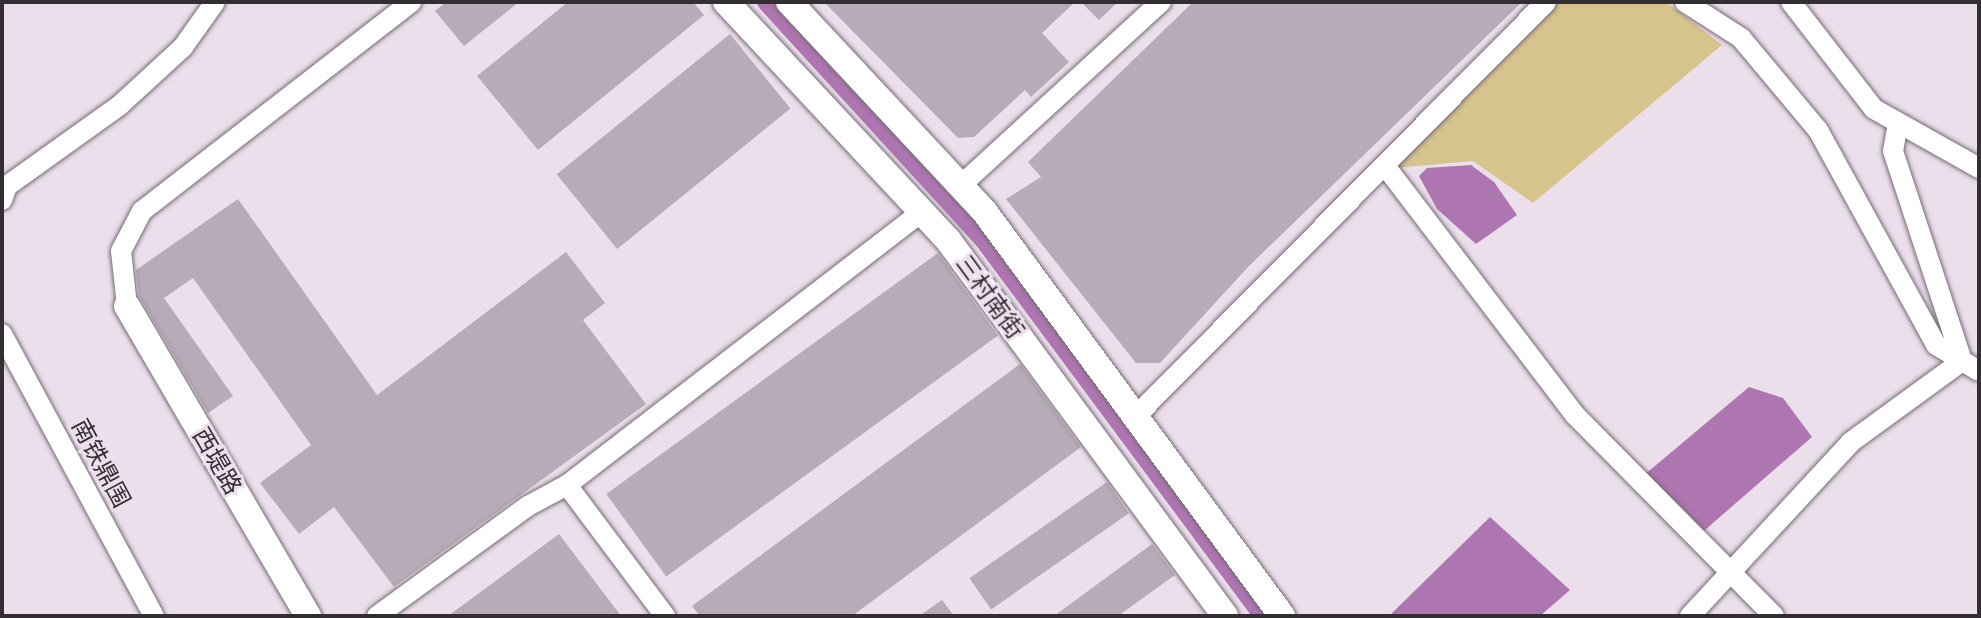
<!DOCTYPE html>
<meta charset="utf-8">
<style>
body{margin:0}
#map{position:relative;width:1981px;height:618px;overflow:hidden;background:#ecdfec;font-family:"Source Serif 4","Noto Sans SC",serif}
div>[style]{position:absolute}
.green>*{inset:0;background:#d7c38c}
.water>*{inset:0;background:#ae76b0}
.canal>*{height:18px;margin:-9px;padding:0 9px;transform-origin:9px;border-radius:9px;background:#ae76b0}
.building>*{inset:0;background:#b7abb7;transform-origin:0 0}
.roads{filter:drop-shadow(0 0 2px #756a75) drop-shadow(0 0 2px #756a75)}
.minor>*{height:20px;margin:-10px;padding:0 10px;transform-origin:10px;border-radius:10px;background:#fff}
.tertiary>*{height:26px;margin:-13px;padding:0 13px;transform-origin:13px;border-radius:13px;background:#fff}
span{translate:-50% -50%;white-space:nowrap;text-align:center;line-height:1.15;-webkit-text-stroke:6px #ecdfec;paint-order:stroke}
.street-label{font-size:24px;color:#332e33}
.frame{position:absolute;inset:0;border:4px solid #332e33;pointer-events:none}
</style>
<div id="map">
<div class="green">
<div style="clip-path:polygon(1556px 2px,1666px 2px,1722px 45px,1533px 203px,1473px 161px,1394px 168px)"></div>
</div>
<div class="water">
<div style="clip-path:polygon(1471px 165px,1494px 182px,1517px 215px,1476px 244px,1437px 209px,1419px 176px,1427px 168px)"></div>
<div style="clip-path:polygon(1749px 387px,1783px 398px,1812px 437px,1698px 536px,1637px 481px)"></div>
<div style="clip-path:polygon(1490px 517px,1570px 590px,1540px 616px,1389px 616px)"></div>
</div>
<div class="canal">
<div style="left:766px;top:2px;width:325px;rotate:47.6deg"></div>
<div style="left:985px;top:242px;width:466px;rotate:53.4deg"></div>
</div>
<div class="building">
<div style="clip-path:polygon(446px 2px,519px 2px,464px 46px,435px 11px)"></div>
<div style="clip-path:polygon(568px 2px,693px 2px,704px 15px,538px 150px,477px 76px)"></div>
<div style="clip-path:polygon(824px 2px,1075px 2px,1042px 33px,1069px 62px,1031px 97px,1025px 90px,974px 137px,958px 138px)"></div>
<div style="clip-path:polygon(1081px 2px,1118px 2px,1099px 20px)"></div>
<div style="clip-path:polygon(1193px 2px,1522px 2px,1248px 267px,1160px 363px,1136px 363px,1006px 199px,1041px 177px,1028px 162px)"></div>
<div style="left:730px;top:34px;width:96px;height:223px;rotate:51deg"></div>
<div style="clip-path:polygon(238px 199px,377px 395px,566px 252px,605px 303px,583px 320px,646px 404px,394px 587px,334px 507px,299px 534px,260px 483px,311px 445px,193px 278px,164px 298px,233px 396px,208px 413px,139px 296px,136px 270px)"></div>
<div style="left:938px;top:253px;width:102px;height:410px;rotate:54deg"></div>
<div style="clip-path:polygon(1020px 364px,1081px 447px,852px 616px,700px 616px,692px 606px)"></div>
<div style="left:1107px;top:482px;width:38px;height:168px;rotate:55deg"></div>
<div style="clip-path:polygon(559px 534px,621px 616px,448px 616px)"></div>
<div style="clip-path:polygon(1152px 544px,1175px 575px,1118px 616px,1054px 616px)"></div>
<div style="clip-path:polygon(942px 600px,954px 616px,919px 616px)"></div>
</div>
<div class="roads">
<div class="minor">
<div style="left:1685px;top:2px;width:67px;rotate:32.7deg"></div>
<div style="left:1741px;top:38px;width:120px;rotate:50.1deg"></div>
<div style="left:1818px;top:130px;width:245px;rotate:61.2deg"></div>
<div style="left:1936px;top:345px;width:50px;rotate:31.2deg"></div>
<div style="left:1791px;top:2px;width:135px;rotate:52.2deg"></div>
<div style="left:1874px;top:109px;width:120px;rotate:29.3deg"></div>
<div style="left:1898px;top:123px;width:28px;rotate:100deg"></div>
<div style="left:1893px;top:151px;width:221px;rotate:71.8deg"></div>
<div style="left:1386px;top:167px;width:312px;rotate:52.7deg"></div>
<div style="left:1575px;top:415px;width:283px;rotate:45.3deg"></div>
<div style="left:960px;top:186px;width:273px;rotate:-42.5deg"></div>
<div style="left:2px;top:200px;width:15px;rotate:-70deg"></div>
<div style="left:7px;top:186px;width:139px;rotate:-35.6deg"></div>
<div style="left:120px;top:105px;width:86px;rotate:-42.6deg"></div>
<div style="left:183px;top:47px;width:55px;rotate:-54.6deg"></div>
<div style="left:127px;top:306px;width:55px;rotate:-96.2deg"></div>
<div style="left:121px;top:251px;width:45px;rotate:-62.3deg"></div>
<div style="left:142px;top:211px;width:341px;rotate:-37.8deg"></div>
<div style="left:2px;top:334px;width:320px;rotate:61.7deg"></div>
<div style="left:1135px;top:417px;width:584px;rotate:-45.28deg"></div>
<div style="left:567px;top:485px;width:164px;rotate:53.2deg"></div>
<div style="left:377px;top:616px;width:187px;rotate:-36.1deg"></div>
<div style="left:528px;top:506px;width:44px;rotate:-28.3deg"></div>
<div style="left:567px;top:485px;width:448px;rotate:-37.6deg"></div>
<div style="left:1690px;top:616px;width:237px;rotate:-47.2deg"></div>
<div style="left:1851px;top:442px;width:137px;rotate:-36.1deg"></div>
</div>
<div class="tertiary">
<div style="left:726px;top:2px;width:325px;rotate:47deg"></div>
<div style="left:948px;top:240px;width:467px;rotate:53.6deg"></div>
<div style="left:789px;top:2px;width:286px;rotate:47deg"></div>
<div style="left:984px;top:211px;width:503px;rotate:53.65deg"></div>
<div style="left:127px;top:306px;width:359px;rotate:59.7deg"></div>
</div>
</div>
<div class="street-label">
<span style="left:990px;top:297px;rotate:54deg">三村南街</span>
<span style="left:217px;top:461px;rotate:60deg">西堤路</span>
<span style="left:101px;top:463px;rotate:62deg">南铁鼎围</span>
</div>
<div class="frame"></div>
</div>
